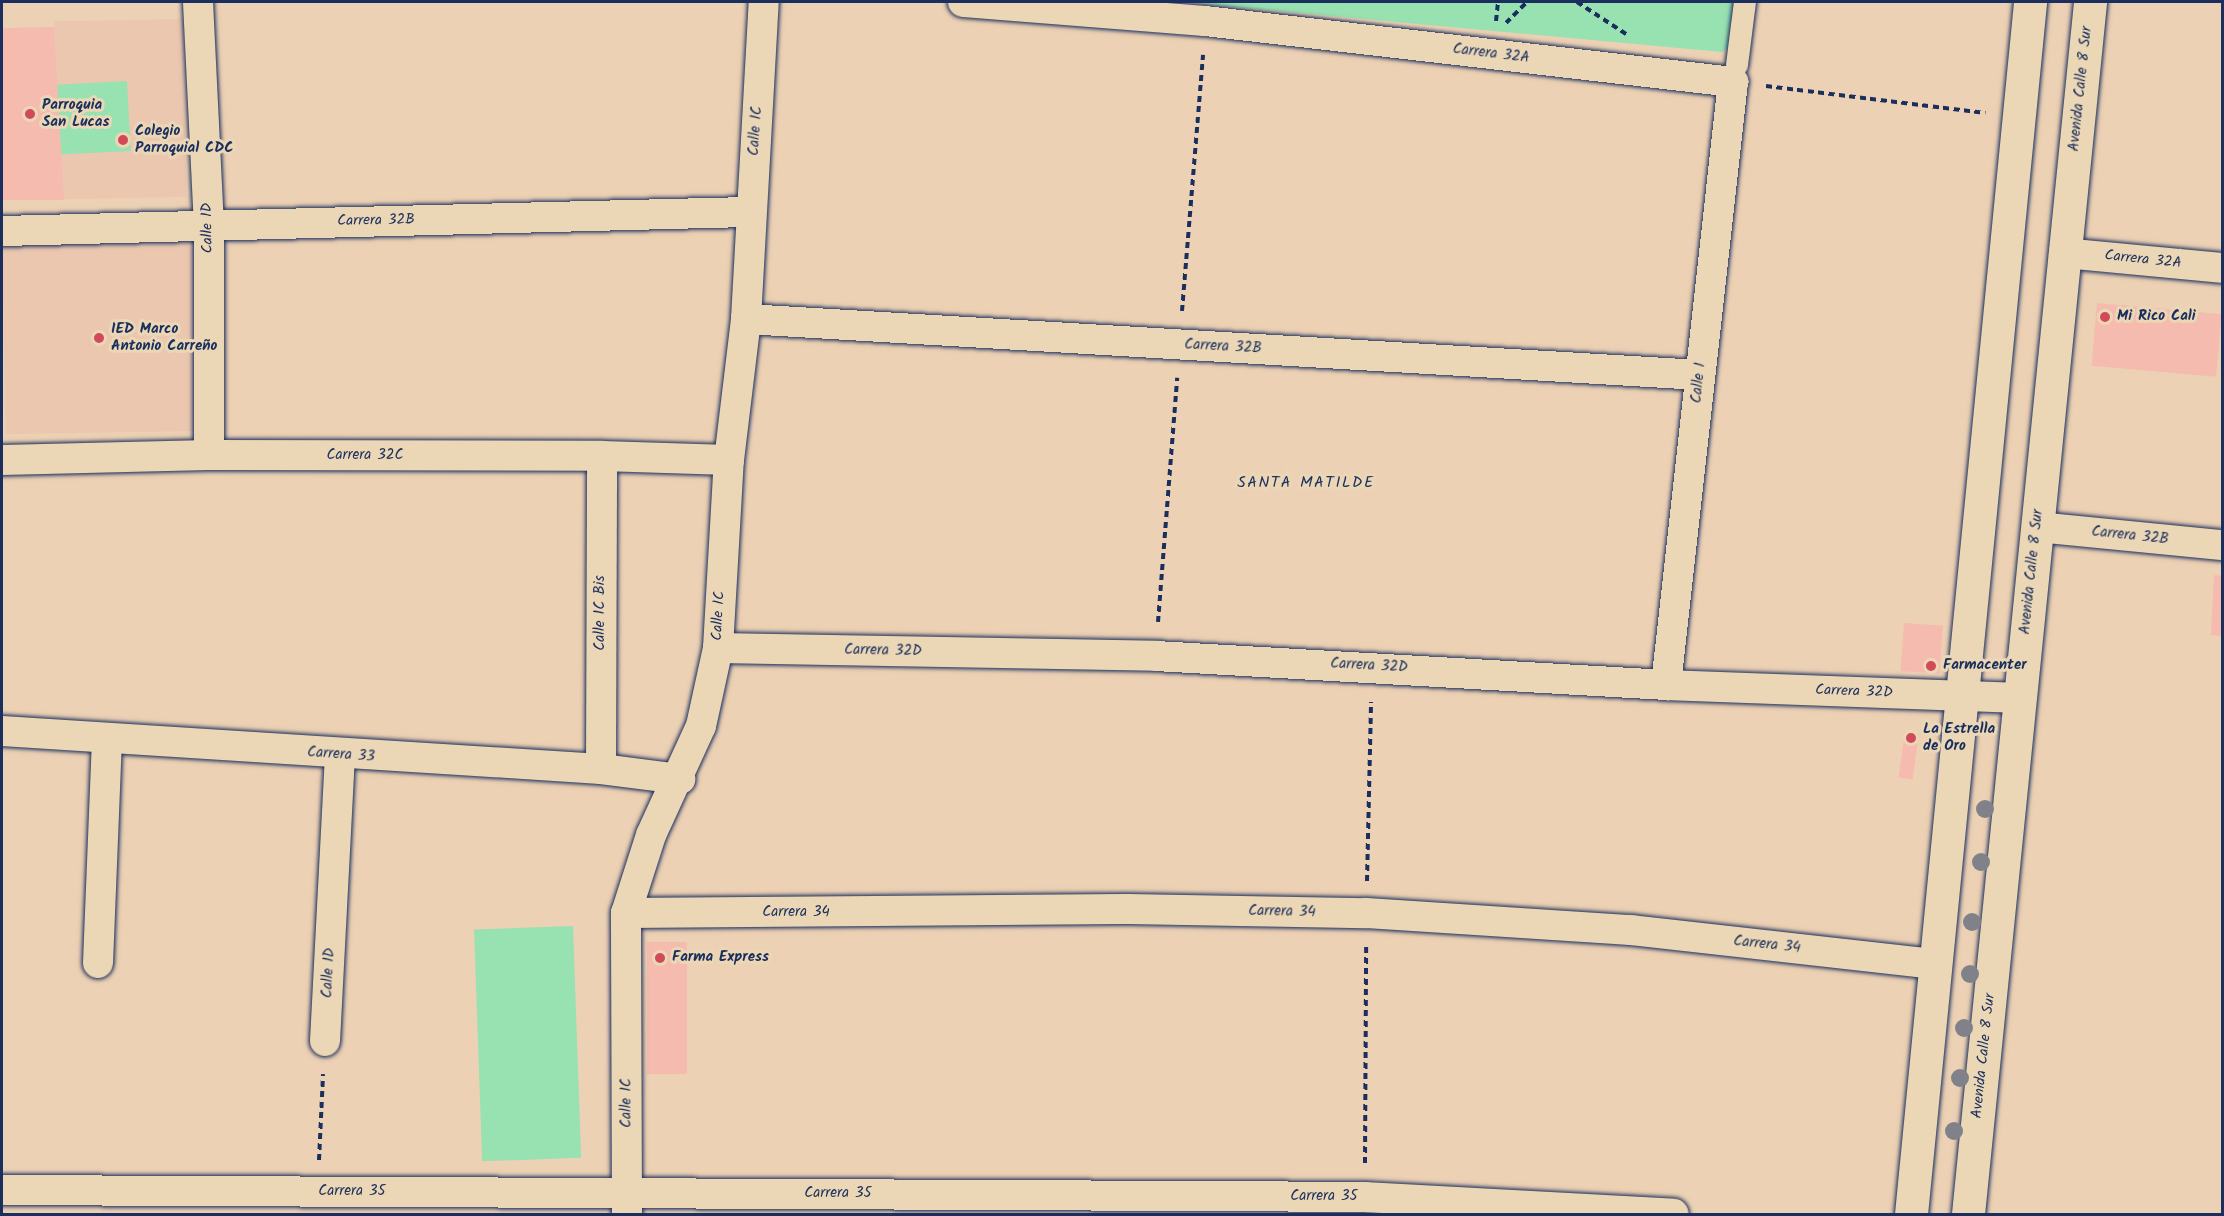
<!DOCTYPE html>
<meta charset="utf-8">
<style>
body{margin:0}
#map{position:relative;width:2224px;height:1216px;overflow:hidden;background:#edd1b4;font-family:Kalam,sans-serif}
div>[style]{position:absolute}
.built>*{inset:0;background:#ebc7b0;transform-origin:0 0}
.green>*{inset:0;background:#98e1b1;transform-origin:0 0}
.building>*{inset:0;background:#f5bbae;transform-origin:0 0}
.path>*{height:4px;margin-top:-2px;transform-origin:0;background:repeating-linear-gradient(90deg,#1b2f5e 0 6px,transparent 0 10.5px)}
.roads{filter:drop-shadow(0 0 2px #1b2f5e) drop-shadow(0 0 2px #1b2f5e)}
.pedestrian>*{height:22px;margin:-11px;padding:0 11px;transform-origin:11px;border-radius:11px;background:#ebd7b5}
.minor>*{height:30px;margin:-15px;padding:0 15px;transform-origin:15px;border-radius:15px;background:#ebd7b5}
.secondary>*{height:33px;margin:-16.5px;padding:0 16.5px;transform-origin:16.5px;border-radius:16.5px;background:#ebd7b5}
.trees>*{width:18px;height:18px;margin:-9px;border-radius:50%;background:#818289}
.dots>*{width:16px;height:16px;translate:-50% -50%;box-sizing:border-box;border:3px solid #ebd7b5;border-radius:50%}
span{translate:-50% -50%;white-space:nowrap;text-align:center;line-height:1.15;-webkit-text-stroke:6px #ebd7b5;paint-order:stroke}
.street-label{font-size:15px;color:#1b2f5e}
.poi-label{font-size:15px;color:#1b2f5e;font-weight:700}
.left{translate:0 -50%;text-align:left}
.neighbourhood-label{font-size:16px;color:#1b2f5e;letter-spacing:1.5px}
.frame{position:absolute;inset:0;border:3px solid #1b2f5e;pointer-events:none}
</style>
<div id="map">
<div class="built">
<div style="left:183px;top:19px;width:178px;height:129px;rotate:89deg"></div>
<div style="left:194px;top:238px;width:193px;height:192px;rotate:89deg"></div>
</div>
<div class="green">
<div style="clip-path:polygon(1181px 2px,1738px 2px,1733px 43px,1722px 52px)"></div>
<div style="left:127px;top:81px;width:70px;height:71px;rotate:87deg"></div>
<div style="left:573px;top:926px;width:232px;height:99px;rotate:88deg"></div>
</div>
<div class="building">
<div style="clip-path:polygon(54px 27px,64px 200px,2px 200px,2px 28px)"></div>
<div style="left:2097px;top:303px;width:125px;height:63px;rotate:5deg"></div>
<div style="clip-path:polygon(2214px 575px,2222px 576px,2222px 636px,2211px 635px)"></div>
<div style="left:1904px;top:623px;width:39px;height:48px;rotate:4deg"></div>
<div style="left:1905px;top:732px;width:14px;height:46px;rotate:8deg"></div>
<div style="left:647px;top:942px;width:40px;height:132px"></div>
</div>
<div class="path">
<div style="left:1577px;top:2px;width:59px;rotate:33.1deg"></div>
<div style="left:1496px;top:21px;width:19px;rotate:-84deg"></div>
<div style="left:1506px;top:23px;width:30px;rotate:-45deg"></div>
<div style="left:1766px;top:86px;width:221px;rotate:7deg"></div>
<div style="left:1182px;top:311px;width:257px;rotate:-85.3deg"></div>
<div style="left:1158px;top:622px;width:245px;rotate:-85.5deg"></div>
<div style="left:1367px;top:881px;width:179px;rotate:-88.7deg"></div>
<div style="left:319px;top:1160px;width:86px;rotate:-87.3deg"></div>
<div style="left:1365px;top:1163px;width:218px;rotate:-89.7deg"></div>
</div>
<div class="roads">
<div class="pedestrian">
<div style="left:1737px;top:65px;width:64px;rotate:-82.8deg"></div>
</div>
<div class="minor">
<div style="left:198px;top:2px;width:223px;rotate:87.2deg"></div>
<div style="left:209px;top:225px;width:230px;rotate:90deg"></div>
<div style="left:963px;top:2px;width:243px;rotate:4.5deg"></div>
<div style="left:1205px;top:21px;width:532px;rotate:6.59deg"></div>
<div style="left:1733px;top:82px;width:607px;rotate:96.34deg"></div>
<div style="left:2px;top:231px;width:748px;rotate:-1.46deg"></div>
<div style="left:2064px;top:253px;width:159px;rotate:5.4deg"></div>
<div style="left:746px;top:319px;width:955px;rotate:3.36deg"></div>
<div style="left:2px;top:460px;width:207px;rotate:-1.4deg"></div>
<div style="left:209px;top:455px;width:393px;rotate:0.1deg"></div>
<div style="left:602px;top:456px;width:127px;rotate:1.8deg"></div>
<div style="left:2037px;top:527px;width:186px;rotate:5.6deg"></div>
<div style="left:718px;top:648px;width:438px;rotate:1deg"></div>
<div style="left:1156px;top:656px;width:511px;rotate:3.25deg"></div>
<div style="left:1666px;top:685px;width:354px;rotate:2.1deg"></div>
<div style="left:2px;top:731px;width:600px;rotate:3.63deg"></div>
<div style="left:601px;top:769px;width:80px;rotate:7.2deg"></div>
<div style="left:601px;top:769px;width:313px;rotate:-89.8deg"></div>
<div style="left:626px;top:913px;width:502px;rotate:-0.46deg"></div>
<div style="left:1128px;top:909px;width:238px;rotate:1deg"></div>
<div style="left:1366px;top:913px;width:266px;rotate:3.7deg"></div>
<div style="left:1631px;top:930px;width:307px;rotate:6.4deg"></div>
<div style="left:98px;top:963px;width:224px;rotate:-87.7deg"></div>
<div style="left:325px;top:1041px;width:286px;rotate:-87deg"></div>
<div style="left:2px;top:1190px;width:1363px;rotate:0.29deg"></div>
<div style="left:1365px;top:1197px;width:309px;rotate:3.1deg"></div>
<div style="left:627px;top:1214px;width:301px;rotate:-90.2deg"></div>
<div style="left:626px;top:913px;width:82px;rotate:-72.2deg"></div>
<div style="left:651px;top:835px;width:120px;rotate:-65.4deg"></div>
<div style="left:701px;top:726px;width:80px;rotate:-77.7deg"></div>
<div style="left:718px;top:648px;width:188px;rotate:-86.7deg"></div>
<div style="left:729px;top:460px;width:142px;rotate:-83.1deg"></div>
<div style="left:746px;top:319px;width:318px;rotate:-86.8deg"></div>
</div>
<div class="secondary">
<div style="left:1911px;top:1214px;width:1218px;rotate:-84.39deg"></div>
<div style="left:1968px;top:1214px;width:1218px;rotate:-84.25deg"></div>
</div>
</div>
<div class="trees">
<div style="left:1985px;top:809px"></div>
<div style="left:1981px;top:862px"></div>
<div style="left:1972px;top:922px"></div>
<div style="left:1970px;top:974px"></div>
<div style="left:1964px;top:1028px"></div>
<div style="left:1960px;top:1078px"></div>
<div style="left:1954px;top:1131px"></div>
</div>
<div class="dots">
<div style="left:30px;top:114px;background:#d1495b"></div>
<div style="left:123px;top:140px;background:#d1495b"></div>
<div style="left:2105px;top:317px;background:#d1495b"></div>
<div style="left:99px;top:338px;background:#d1495b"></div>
<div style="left:1931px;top:666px;background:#d1495b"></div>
<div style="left:1911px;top:738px;background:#d1495b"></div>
<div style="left:660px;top:958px;background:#d1495b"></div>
</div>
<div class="street-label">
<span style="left:1491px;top:54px;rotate:7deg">Carrera 32A</span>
<span style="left:2081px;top:89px;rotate:-84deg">Avenida Calle 8 Sur</span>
<span style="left:756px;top:131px;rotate:-86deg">Calle 1C</span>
<span style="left:376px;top:221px;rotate:-1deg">Carrera 32B</span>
<span style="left:208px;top:228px;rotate:-91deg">Calle 1D</span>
<span style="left:2143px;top:260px;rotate:6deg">Carrera 32A</span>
<span style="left:1223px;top:347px;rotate:3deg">Carrera 32B</span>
<span style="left:1699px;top:383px;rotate:-84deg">Calle 1</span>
<span style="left:365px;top:456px">Carrera 32C</span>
<span style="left:2130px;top:536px;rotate:6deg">Carrera 32B</span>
<span style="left:2032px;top:572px;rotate:-84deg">Avenida Calle 8 Sur</span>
<span style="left:601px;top:613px;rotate:-90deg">Calle 1C Bis</span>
<span style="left:719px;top:616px;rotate:-87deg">Calle 1C</span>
<span style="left:883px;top:651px;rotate:1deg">Carrera 32D</span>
<span style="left:1369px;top:666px;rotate:3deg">Carrera 32D</span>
<span style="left:1854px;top:692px;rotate:2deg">Carrera 32D</span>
<span style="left:341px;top:755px;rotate:4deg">Carrera 33</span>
<span style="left:1282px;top:912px;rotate:1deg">Carrera 34</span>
<span style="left:796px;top:913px">Carrera 34</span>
<span style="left:1767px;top:945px;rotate:6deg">Carrera 34</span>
<span style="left:329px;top:973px;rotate:-87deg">Calle 1D</span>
<span style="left:1984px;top:1056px;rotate:-84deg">Avenida Calle 8 Sur</span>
<span style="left:627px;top:1103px;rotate:-90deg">Calle 1C</span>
<span style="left:352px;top:1192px">Carrera 35</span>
<span style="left:838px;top:1194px">Carrera 35</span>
<span style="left:1324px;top:1197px">Carrera 35</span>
</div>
<div class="poi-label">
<span class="left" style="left:42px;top:114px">Parroquia<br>San Lucas</span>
<span class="left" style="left:135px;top:140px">Colegio<br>Parroquial CDC</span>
<span class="left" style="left:2117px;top:317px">Mi Rico Cali</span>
<span class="left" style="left:111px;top:338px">IED Marco<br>Antonio Carreño</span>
<span class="left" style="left:1943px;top:666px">Farmacenter</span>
<span class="left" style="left:1923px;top:738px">La Estrella<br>de Oro</span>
<span class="left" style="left:672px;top:958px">Farma Express</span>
</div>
<div class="neighbourhood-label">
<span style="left:1306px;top:483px">SANTA MATILDE</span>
</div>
<div class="frame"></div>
</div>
